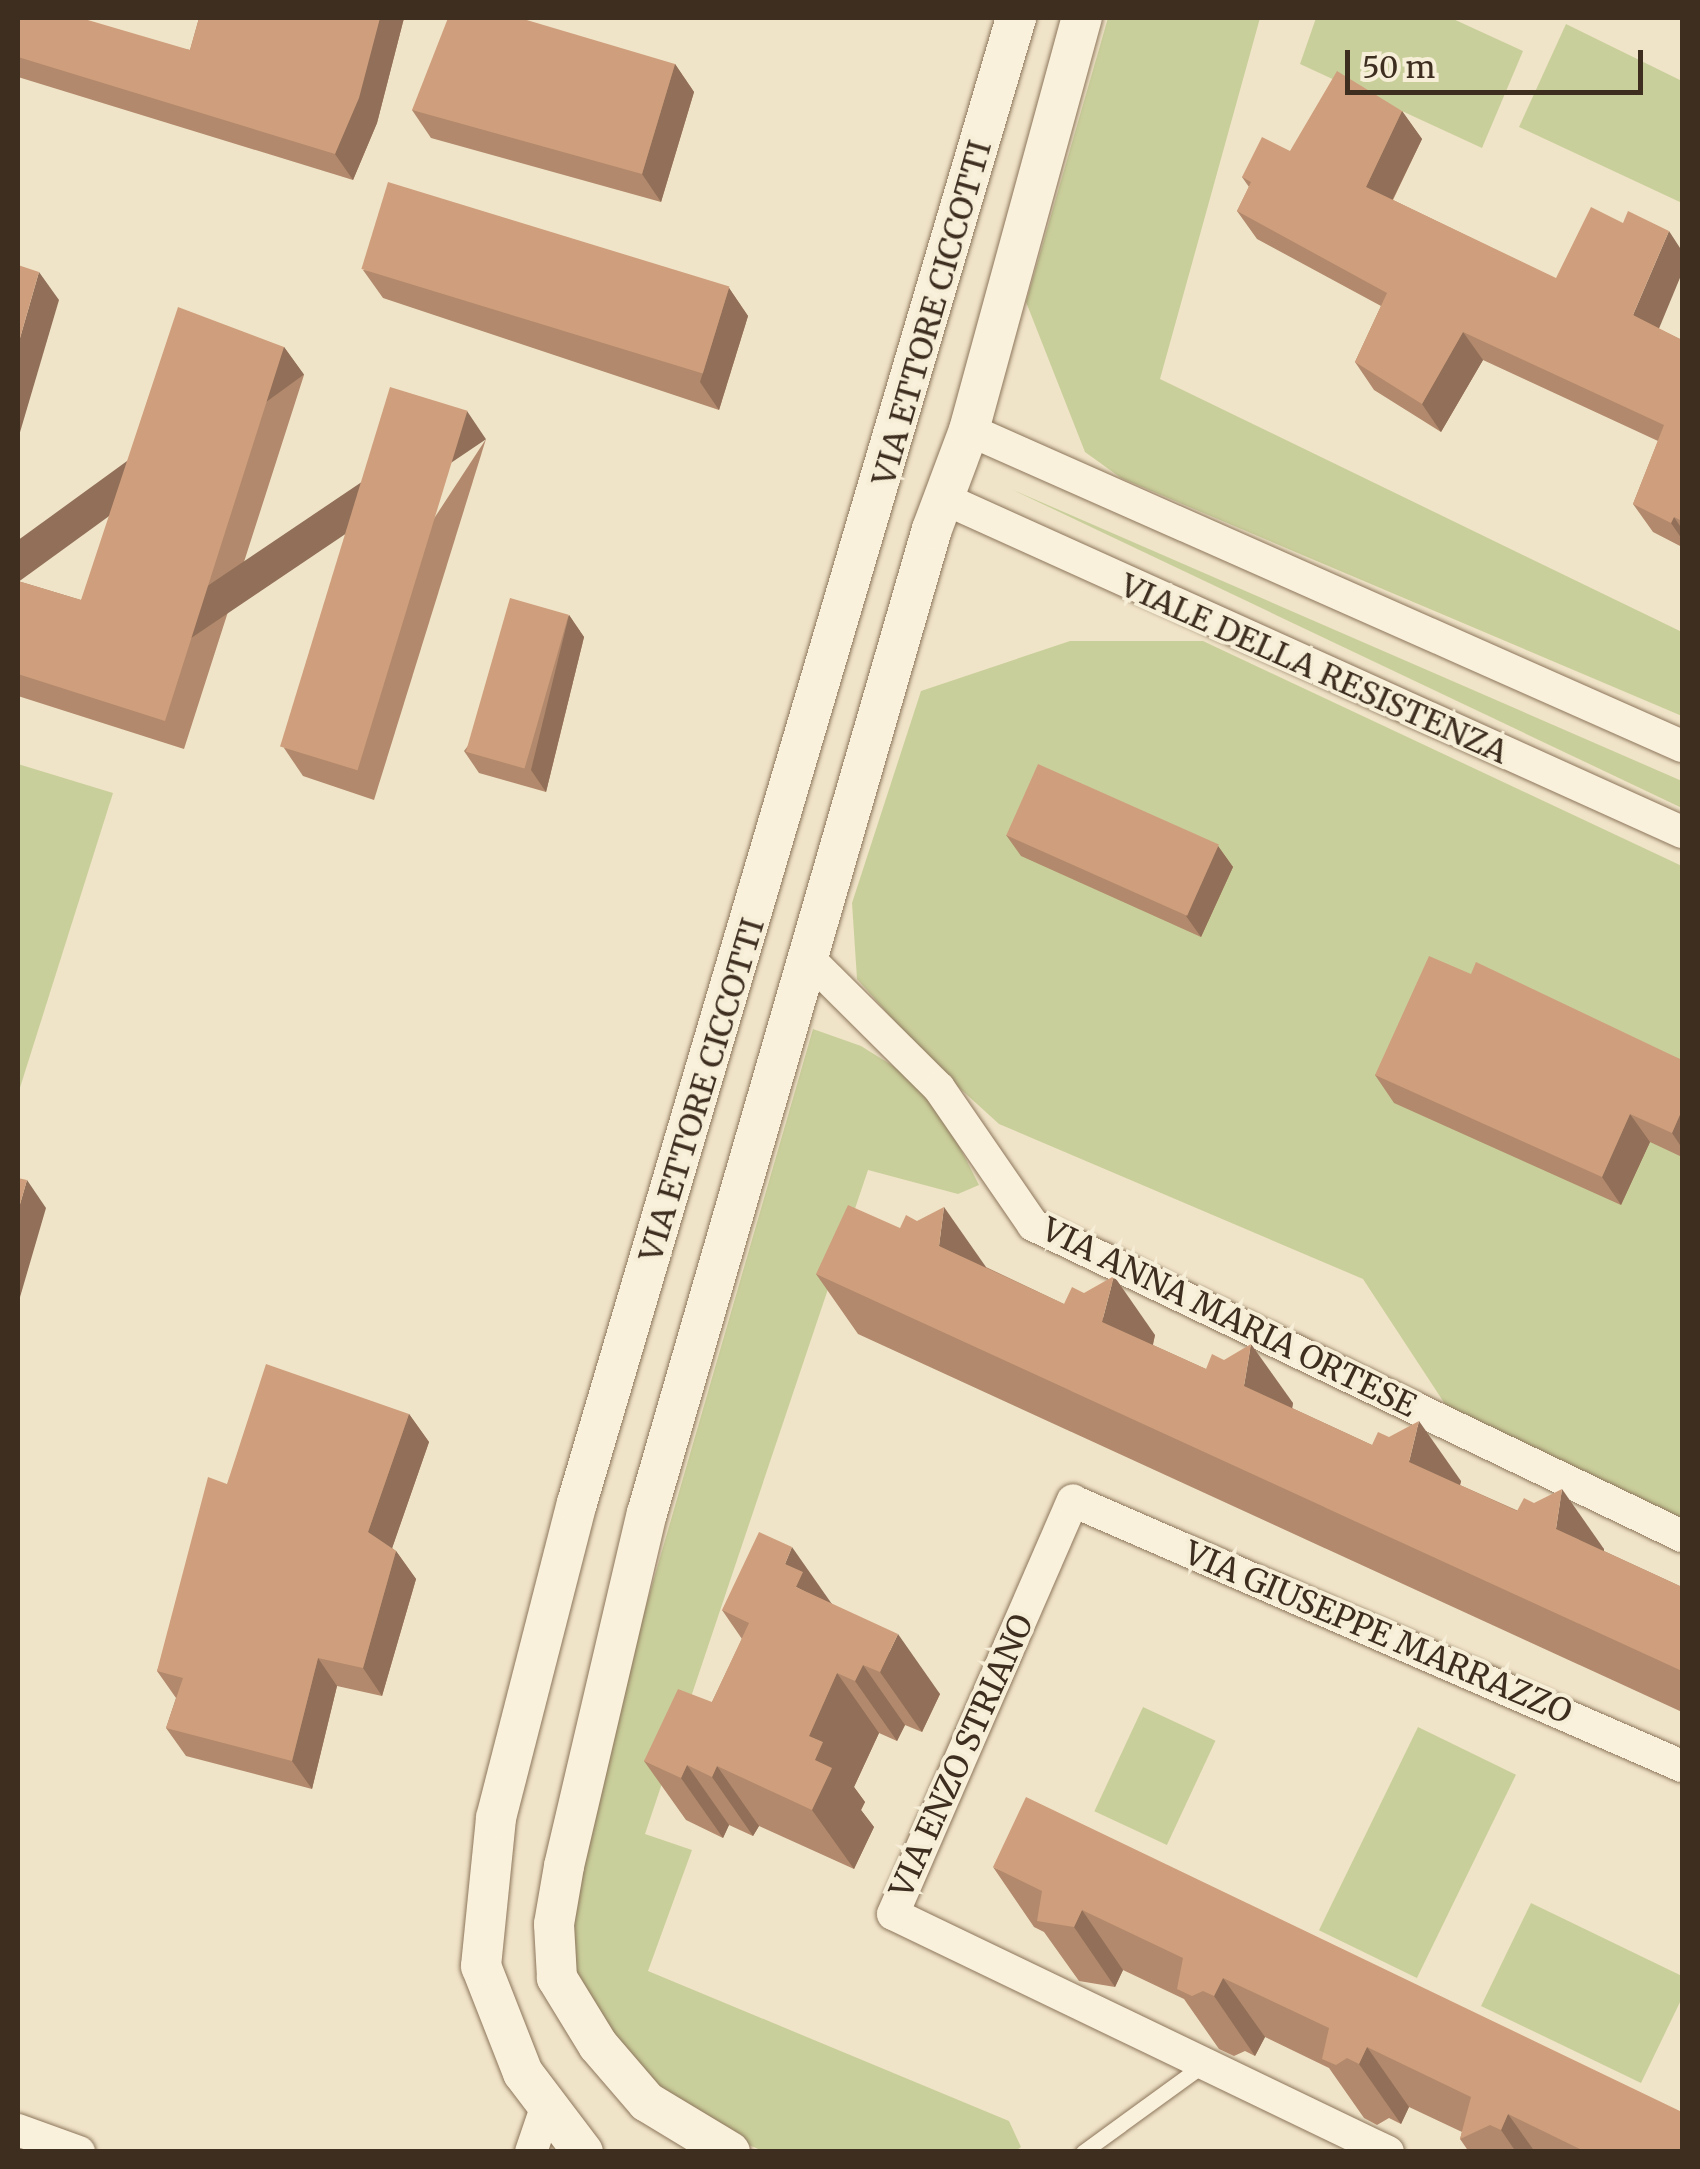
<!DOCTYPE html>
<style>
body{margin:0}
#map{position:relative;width:1700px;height:2169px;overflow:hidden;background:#f0e4c8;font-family:Merriweather,serif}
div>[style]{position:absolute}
.green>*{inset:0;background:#c9cf9b;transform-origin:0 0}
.roads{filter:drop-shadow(0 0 2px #8d765c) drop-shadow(0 0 2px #8d765c)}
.service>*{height:15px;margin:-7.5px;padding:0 7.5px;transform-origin:7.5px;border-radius:7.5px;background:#faf1dc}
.minor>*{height:32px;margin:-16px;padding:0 16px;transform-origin:16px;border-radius:16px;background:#faf1dc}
.tertiary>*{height:40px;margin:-20px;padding:0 20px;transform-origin:20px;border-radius:20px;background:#faf1dc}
.wall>*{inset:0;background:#b2896c}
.shaded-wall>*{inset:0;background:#916f58;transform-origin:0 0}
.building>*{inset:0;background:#cf9f7d;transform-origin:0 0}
span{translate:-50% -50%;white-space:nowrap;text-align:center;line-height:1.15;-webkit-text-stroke:8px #f7eed8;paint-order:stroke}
.street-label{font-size:32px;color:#3d2e20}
.frame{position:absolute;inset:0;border:20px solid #3d2e20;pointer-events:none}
.scale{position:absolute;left:1345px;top:50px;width:298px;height:45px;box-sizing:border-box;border:5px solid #3d2e20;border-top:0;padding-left:12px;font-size:30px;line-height:35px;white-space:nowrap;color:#3d2e20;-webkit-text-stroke:8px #f7eed8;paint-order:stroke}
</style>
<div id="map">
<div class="green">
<div style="clip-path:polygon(1108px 18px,1260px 18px,1160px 379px,1682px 632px,1682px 716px,1121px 478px,1085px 452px,1026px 302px)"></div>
<div style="clip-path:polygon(1316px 18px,1451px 18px,1523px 51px,1482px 148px,1300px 64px)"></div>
<div style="clip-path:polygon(1566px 24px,1682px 81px,1682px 203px,1519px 127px)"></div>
<div style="clip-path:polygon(1011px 489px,1682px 781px,1682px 808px)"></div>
<div style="clip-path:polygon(1070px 641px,1203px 641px,1682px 866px,1682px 1536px,1464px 1433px,1363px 1279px,999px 1124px,932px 1063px,857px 979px,852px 903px,921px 691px)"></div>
<div style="clip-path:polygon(18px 764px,113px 793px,18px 1094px)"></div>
<div style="clip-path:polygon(813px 1029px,861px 1046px,930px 1089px,979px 1185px,958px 1194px,868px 1170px,645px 1834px,692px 1850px,648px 1971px,1009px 2121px,1021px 2147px,1014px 2152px,763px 2151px,647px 2102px,588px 2029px,554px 1924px)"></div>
<div style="left:1143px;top:1707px;width:80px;height:115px;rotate:25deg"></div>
<div style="left:1418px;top:1727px;width:109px;height:226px;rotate:26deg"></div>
<div style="clip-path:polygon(1531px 1903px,1682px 1976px,1682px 1998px,1641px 2083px,1481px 2006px)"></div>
</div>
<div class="roads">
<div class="service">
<div style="left:1083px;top:2152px;width:150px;rotate:-36deg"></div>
</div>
<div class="minor">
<div style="left:969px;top:430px;width:780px;rotate:23.9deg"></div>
<div style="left:947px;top:500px;width:807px;rotate:24.31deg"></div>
<div style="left:811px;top:961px;width:180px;rotate:44.8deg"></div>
<div style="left:939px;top:1088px;width:166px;rotate:55.5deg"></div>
<div style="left:1033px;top:1225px;width:720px;rotate:25.6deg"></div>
<div style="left:18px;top:2130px;width:65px;rotate:19.8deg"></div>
<div style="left:531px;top:2152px;width:50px;rotate:-71.2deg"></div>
<div style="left:1388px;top:2152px;width:549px;rotate:-154.32deg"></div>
<div style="left:893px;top:1914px;width:451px;rotate:-66.5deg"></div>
<div style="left:1073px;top:1501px;width:664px;rotate:23.52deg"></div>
</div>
<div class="tertiary">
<div style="left:583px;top:2152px;width:99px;rotate:-127.2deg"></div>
<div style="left:523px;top:2073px;width:115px;rotate:-111.4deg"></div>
<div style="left:481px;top:1966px;width:149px;rotate:-84.2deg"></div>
<div style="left:496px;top:1818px;width:325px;rotate:-75.6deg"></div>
<div style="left:577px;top:1503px;width:1549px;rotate:-73.53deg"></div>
<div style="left:730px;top:2152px;width:97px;rotate:-148.9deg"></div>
<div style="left:647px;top:2102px;width:75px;rotate:-130.7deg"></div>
<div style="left:598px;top:2045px;width:79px;rotate:-121.5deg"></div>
<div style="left:557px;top:1978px;width:54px;rotate:-93.2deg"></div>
<div style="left:554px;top:1924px;width:59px;rotate:-80.2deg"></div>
<div style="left:564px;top:1866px;width:363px;rotate:-76.8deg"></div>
<div style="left:647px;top:1513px;width:1024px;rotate:-73.85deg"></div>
<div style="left:932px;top:529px;width:106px;rotate:-69.5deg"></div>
<div style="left:969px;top:430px;width:427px;rotate:-74.7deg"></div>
</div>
</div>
<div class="wall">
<div style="clip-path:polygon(18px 18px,190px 50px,199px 18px,404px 18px,377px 123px,353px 180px,18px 77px)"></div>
<div style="clip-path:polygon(675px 64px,694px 92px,661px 202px,431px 138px,412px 110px)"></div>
<div style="clip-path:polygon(1402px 111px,1422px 139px,1393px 200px,1682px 340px,1682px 547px,1653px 532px,1633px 504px,1658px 441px,1483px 360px,1441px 432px,1374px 390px,1355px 362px,1381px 306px,1257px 239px,1237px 211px,1249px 187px,1242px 177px,1290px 151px)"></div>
<div style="clip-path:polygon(363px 270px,729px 288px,748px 316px,719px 410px,383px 298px)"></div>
<div style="clip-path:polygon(284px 347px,304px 375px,184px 749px,18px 696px,18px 581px,81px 600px)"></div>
<div style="clip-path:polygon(486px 439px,374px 800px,303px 776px,284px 748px)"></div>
<div style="clip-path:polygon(569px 615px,584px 637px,546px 792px,479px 773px,464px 751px)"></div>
<div style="clip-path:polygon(1006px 835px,1218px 846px,1233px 867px,1201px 937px,1021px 856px)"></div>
<div style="clip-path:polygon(1471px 974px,1682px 1060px,1682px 1157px,1650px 1142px,1621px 1205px,1394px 1103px,1375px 1075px)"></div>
<div style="clip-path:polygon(986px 1267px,1064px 1304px,1155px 1335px,1153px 1345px,1206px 1369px,1293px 1403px,1292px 1408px,1372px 1445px,1461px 1481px,1460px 1485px,1604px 1549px,1604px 1551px,1682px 1587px,1682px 1712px,858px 1334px,816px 1274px)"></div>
<div style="clip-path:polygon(409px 1414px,429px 1442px,392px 1548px,396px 1551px,416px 1579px,382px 1696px,337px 1686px,312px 1789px,186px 1756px,166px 1728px,176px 1698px,157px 1671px,227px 1484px)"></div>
<div style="clip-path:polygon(831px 1603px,940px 1694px,922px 1732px,905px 1725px,897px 1741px,879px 1733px,854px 1787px,865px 1802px,861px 1810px,874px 1827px,854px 1869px,759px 1826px,753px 1836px,729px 1825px,723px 1838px,686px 1820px,644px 1761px,712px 1702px,742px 1639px,722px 1610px)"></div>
<div style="clip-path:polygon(993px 1867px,1682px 2152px,1469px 2152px,1460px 2139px,1462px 2132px,1409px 2107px,1401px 2124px,1389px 2118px,1377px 2125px,1364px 2118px,1329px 2068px,1265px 2037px,1255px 2056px,1245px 2051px,1234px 2056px,1219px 2049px,1184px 1999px,1123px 1970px,1115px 1987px,1079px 1981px,1044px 1932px,1034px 1927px)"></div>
</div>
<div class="shaded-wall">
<div style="clip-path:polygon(380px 18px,404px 18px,377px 123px,353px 180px,335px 154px)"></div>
<div style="clip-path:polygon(675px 64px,694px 92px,661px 202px,642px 174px)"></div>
<div style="clip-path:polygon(1402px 111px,1422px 139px,1385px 215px,1366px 187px)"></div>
<div style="clip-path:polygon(1669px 231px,1682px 251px,1682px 273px,1653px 343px,1633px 315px)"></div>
<div style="clip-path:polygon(39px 272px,59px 300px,18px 439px,18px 345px)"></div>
<div style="clip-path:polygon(729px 288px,748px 316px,719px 410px,700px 382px)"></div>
<div style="clip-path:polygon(1463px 332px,1483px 360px,1441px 432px,1422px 404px)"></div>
<div style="left:284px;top:347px;width:34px;height:392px;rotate:54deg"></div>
<div style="left:467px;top:411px;width:34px;height:378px;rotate:56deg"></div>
<div style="clip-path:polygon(1674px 517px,1682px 529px,1682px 539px,1671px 523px)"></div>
<div style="clip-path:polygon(569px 615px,584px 637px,546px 792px,531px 770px)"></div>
<div style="clip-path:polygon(1218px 846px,1233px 867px,1201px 937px,1186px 916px)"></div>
<div style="clip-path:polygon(1682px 1110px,1682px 1148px,1672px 1133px)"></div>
<div style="clip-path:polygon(1630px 1114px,1650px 1142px,1621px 1205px,1602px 1177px)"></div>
<div style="clip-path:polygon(27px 1180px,46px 1208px,18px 1304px,18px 1211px)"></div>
<div style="clip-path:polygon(944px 1207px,986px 1267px,981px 1306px,939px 1246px)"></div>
<div style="clip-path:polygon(1114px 1276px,1155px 1335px,1144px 1381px,1102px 1322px)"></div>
<div style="clip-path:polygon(1251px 1344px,1293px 1403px,1286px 1446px,1244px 1386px)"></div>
<div style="clip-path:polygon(409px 1414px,429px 1442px,388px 1560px,368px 1532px)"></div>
<div style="clip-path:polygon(1419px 1421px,1461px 1481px,1451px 1521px,1409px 1462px)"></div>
<div style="clip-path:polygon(1562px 1489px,1604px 1549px,1598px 1589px,1556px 1529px)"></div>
<div style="clip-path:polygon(792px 1547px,834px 1607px,796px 1587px,785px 1564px)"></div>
<div style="clip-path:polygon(396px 1551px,416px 1579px,382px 1696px,363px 1668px)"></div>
<div style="clip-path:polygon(898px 1634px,940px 1694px,922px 1732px,880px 1672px)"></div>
<div style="clip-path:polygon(318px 1658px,337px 1686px,312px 1789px,292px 1761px)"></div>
<div style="clip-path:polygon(863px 1665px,905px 1725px,897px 1741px,855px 1681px)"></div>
<div style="clip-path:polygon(837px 1673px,879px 1733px,854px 1787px,865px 1802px,861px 1810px,874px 1827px,854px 1869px,812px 1810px,815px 1760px,809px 1736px)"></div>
<div style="clip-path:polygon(687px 1765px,729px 1825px,723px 1838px,681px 1778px)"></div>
<div style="clip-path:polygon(717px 1766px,759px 1826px,753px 1836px,712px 1777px)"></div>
<div style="clip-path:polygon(1082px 1910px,1123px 1970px,1115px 1987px,1074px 1927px)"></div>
<div style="clip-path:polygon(1223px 1978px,1265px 2037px,1255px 2056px,1214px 1996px)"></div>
<div style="clip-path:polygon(1367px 2047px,1409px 2107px,1401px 2124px,1359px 2064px)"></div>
<div style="clip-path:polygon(1508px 2114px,1535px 2152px,1516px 2152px,1501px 2130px)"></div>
</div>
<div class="building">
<div style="clip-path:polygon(18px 18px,81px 18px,190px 50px,199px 18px,380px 18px,359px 98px,335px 154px,18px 57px)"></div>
<div style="clip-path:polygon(448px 18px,520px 18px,675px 64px,642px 174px,412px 110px)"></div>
<div style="clip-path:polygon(1337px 71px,1402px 111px,1366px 187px,1556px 278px,1591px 207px,1623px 223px,1628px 211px,1669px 231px,1633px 315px,1682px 340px,1682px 521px,1674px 517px,1671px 523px,1633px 504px,1664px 425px,1463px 332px,1422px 404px,1355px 362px,1387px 293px,1237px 211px,1251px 182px,1242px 177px,1262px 137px,1290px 151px)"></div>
<div style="left:388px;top:182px;width:357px;height:91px;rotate:17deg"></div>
<div style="clip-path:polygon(18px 265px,39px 272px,18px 345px)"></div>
<div style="clip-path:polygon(178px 307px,284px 347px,165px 721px,18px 674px,18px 581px,81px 600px)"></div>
<div style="left:390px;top:387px;width:81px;height:376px;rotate:17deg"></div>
<div style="left:510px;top:598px;width:61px;height:160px;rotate:16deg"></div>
<div style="left:1038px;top:764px;width:198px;height:78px;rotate:24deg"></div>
<div style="clip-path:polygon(1429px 956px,1471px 974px,1476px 962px,1682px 1060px,1682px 1110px,1672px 1133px,1630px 1114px,1602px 1177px,1375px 1075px)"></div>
<div style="clip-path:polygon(18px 1178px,27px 1180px,18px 1211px)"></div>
<div style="clip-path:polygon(848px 1205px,900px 1228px,906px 1215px,917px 1221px,944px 1207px,939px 1246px,1064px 1304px,1072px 1287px,1084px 1293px,1114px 1276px,1102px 1322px,1206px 1369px,1212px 1354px,1224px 1360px,1251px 1344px,1244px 1386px,1372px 1445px,1378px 1432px,1389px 1437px,1419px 1421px,1409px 1462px,1517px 1511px,1524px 1498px,1534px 1503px,1562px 1489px,1556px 1529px,1682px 1587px,1682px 1671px,816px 1274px)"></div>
<div style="clip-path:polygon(266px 1364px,409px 1414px,368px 1532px,396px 1551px,363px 1668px,318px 1658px,292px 1761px,166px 1728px,183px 1678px,157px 1671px,208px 1477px,227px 1484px)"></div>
<div style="clip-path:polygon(759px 1532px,792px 1547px,785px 1564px,803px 1572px,796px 1587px,898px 1634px,880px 1672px,863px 1665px,855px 1681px,837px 1673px,809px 1736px,823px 1742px,815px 1760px,832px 1768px,812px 1810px,717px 1766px,712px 1777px,687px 1765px,681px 1778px,644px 1761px,678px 1689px,712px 1702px,749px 1623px,722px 1610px)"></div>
<div style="clip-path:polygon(1026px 1797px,1682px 2112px,1682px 2152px,1586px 2152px,1508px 2114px,1501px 2130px,1490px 2125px,1460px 2139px,1471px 2097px,1367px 2047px,1359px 2064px,1347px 2058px,1336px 2065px,1322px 2059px,1329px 2028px,1223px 1978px,1214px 1996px,1203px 1991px,1192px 1996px,1177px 1989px,1183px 1958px,1082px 1910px,1074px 1927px,1037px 1921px,1042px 1891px,993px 1867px)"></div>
</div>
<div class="street-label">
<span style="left:932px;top:313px;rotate:-74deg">VIA ETTORE CICCOTTI</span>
<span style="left:1314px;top:669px;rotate:24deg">VIALE DELLA RESISTENZA</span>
<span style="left:702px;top:1090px;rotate:-73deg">VIA ETTORE CICCOTTI</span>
<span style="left:1229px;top:1318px;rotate:26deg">VIA ANNA MARIA ORTESE</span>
<span style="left:1378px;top:1633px;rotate:23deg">VIA GIUSEPPE MARRAZZO</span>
<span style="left:962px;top:1756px;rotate:-66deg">VIA ENZO STRIANO</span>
</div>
<div class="frame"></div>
<div class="scale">50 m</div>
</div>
